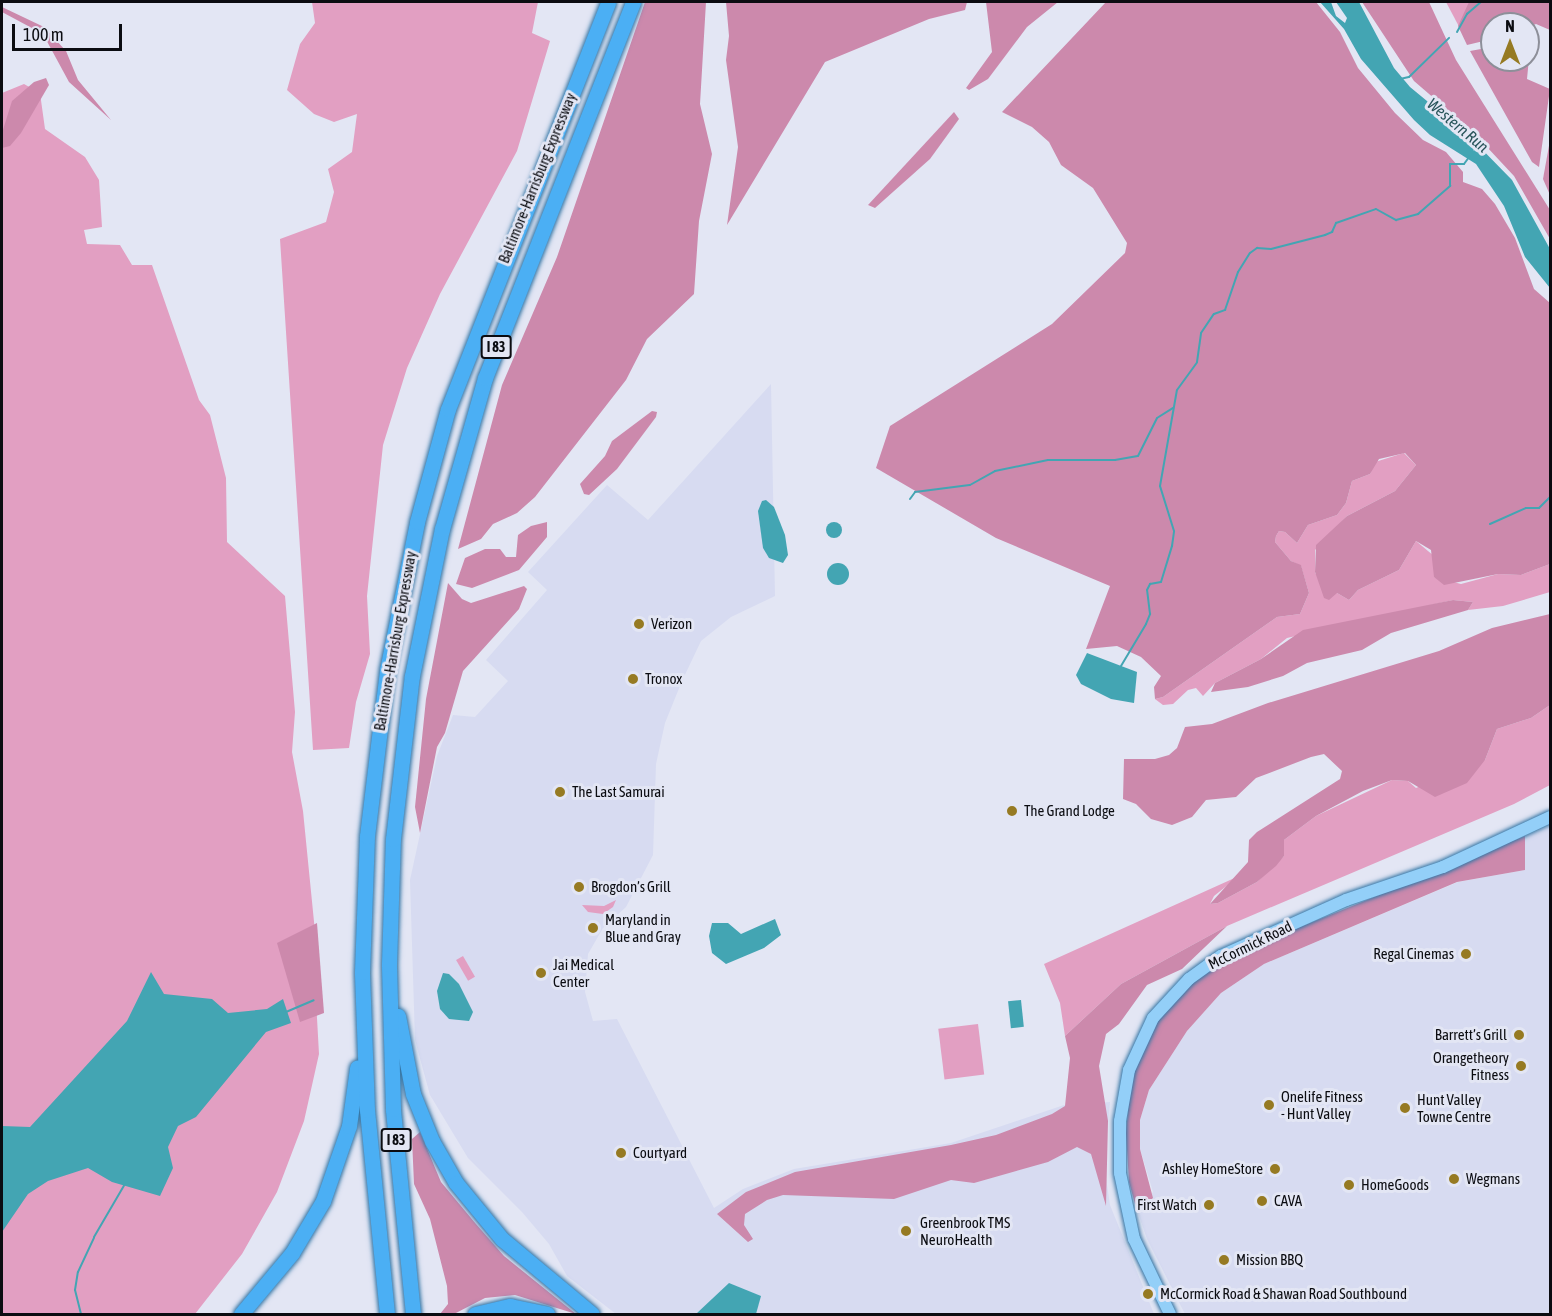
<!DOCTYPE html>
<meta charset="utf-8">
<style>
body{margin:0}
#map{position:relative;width:1552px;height:1316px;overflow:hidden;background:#e3e6f4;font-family:"Asap Condensed",sans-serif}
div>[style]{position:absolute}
.built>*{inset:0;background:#d7dbf1}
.green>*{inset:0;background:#e29fc2;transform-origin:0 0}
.forest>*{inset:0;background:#cc89ac}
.water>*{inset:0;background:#43a5b3;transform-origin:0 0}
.round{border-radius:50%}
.stream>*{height:2px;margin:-1px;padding:0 1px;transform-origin:1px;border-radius:1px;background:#43a5b3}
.roads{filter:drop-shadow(0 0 2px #3576a5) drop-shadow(0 0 2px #3576a5)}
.major>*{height:12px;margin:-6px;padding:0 6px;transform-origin:6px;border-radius:6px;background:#93cff8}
.highway>*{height:15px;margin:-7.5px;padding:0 7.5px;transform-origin:7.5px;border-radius:7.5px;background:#4baff4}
.dots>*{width:16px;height:16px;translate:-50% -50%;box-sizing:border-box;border:3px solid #e3e6f4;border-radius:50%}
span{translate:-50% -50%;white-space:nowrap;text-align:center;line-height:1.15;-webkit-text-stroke:6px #e3e6f4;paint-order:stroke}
.shield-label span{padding:2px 4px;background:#e3e6f4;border:2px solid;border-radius:4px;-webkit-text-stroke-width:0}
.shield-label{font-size:14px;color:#0b0c11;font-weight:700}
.street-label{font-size:15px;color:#0b0c11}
.poi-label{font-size:15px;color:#0b0c11}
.left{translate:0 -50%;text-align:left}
.right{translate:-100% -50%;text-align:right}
.water-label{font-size:16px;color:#28545a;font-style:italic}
.frame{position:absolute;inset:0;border:3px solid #0b0c11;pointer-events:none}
.north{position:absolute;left:1480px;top:12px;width:60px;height:60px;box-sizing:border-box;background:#e3e6f4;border:2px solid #8d8f99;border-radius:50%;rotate:0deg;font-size:16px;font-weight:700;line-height:24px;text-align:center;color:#0b0c11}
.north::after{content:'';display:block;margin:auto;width:21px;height:27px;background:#967a22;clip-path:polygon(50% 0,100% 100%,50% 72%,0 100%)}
.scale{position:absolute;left:12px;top:24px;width:110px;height:27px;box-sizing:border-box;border:3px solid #0b0c11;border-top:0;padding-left:8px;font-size:18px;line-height:21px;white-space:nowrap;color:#0b0c11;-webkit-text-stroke:4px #e3e6f4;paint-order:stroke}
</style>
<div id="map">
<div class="built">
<div style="clip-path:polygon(771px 384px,775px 596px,731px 617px,701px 641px,682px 681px,665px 723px,656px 764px,653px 855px,626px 907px,603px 928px,588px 954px,585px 992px,593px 1021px,617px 1019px,714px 1208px,743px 1189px,794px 1169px,951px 1143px,1064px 1105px,1110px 1102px,1104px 1164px,1110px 1205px,1154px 1314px,616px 1314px,567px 1276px,549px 1244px,522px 1212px,468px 1158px,430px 1095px,415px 1040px,410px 880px,437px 756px,453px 715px,475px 717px,508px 681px,486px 660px,547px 590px,528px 572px,607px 485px,648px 520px)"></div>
<div style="clip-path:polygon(1550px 826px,1550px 1314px,1185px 1314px,1147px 1239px,1135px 1204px,1143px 1206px,1153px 1192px,1140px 1149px,1140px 1120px,1149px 1090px,1187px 1031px,1221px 993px,1264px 964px,1458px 882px,1525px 870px,1525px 836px)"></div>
</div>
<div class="green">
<div style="clip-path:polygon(312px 2px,538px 2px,532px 33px,550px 41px,517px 151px,440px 294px,407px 368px,383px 445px,367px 596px,370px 654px,356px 702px,349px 748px,313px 750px,280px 239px,326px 222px,334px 192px,328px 169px,352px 152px,357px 114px,334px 122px,314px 114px,287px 90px,300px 44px,315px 23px)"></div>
<div style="clip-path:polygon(1446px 2px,1546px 2px,1464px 36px)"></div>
<div style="clip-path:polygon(24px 84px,40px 93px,45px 129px,85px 157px,99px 180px,102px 227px,84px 230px,87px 244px,120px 245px,132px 265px,152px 265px,199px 400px,210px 415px,226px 478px,227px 542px,285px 596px,295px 712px,292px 752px,303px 811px,321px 992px,316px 1000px,319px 1054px,304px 1121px,277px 1192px,242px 1254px,195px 1314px,2px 1314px,2px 93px)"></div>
<div style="clip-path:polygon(1404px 453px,1416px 465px,1395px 491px,1347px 516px,1315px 550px,1315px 573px,1337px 593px,1349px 600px,1358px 590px,1399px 570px,1416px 541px,1434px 556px,1434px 577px,1461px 584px,1498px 574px,1521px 575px,1550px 564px,1550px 592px,1503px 606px,1468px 610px,1473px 602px,1453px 600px,1287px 638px,1261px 659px,1215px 683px,1203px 696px,1196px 688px,1188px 690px,1173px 704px,1163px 705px,1155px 699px,1163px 697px,1277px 617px,1300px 614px,1309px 593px,1301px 566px,1291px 561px,1275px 542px,1276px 536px,1279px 531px,1285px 532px,1297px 543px,1308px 525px,1337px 515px,1346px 503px,1352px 481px,1370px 474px,1375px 462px)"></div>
<div style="clip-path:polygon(1550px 705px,1550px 785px,1514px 804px,1227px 926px,1121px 984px,1065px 1036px,1060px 1003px,1044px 964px,1239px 876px,1214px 896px,1210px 904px,1218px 903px,1257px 882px,1284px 856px,1284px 840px,1316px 816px,1392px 780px,1408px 781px,1416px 788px,1485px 760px,1497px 729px,1531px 718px)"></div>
<div style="clip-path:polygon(616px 900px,613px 907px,603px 914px,588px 912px,582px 905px,604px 906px)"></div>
<div style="left:463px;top:956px;width:24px;height:8px;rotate:60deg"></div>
<div style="left:978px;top:1024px;width:51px;height:40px;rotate:83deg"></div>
</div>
<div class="forest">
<div style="clip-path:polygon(645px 2px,706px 2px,700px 104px,712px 154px,699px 221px,694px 294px,647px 339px,626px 380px,535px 497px,517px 513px,493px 524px,481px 539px,458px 549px,502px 385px,557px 257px)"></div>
<div style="clip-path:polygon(726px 2px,967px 2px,965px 10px,929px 19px,825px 62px,727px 225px,738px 147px,726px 60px,729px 36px)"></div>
<div style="clip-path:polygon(986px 2px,1058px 2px,1027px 27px,988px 79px,969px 90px,966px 88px,992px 52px)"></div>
<div style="clip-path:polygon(1106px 2px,1316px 2px,1340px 32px,1358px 68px,1395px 113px,1423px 140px,1446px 152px,1463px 172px,1463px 182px,1482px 189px,1495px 204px,1515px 238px,1534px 289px,1550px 303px,1550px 564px,1521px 575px,1498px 574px,1444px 585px,1434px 577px,1431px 550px,1416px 541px,1399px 570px,1358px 590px,1349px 600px,1337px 593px,1329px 600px,1324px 598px,1315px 572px,1316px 545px,1347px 516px,1395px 491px,1416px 465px,1405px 453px,1379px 459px,1370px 474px,1352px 481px,1346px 503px,1337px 515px,1308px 525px,1297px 543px,1285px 532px,1279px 531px,1276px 536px,1275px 542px,1291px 561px,1301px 565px,1309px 593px,1300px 614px,1277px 617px,1163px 697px,1155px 699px,1154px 687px,1161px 676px,1141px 657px,1117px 646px,1086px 649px,1110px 586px,996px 538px,876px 468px,890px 426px,1052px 324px,1125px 253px,1127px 243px,1093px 188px,1061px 165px,1049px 142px,1032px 127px,1002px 112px)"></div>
<div style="clip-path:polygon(1362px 2px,1429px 2px,1456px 60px,1550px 210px,1550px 239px,1514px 176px,1472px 131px,1414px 81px)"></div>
<div style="clip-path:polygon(1469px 2px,1550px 2px,1550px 30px,1536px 24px,1528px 27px,1528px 24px,1492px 24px,1492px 39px,1467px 45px,1458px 26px)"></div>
<div style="clip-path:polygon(2px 7px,44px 27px,66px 51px,78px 80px,111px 120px,69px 82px,43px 34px,2px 12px)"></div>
<div style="clip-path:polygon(1492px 47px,1492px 60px,1528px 60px,1530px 48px,1527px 79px,1550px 89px,1539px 167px,1532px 162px,1470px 51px)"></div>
<div style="clip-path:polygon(46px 78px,49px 85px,21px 133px,10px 146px,2px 148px,2px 133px,12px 101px,34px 82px)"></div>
<div style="clip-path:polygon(954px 112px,959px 119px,930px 159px,875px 208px,868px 205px)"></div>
<div style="clip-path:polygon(1550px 140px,1550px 195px,1543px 179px)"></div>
<div style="clip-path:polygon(652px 411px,657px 412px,656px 417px,617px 469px,589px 495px,584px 494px,580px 484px,605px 456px,612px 441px)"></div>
<div style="clip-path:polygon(547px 522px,547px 537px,519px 570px,472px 588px,456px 584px,465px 558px,485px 549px,500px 549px,506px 557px,516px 557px,518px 535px,531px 526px)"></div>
<div style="clip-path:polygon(448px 583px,462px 599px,471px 603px,524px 586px,527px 589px,519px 609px,463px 671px,445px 733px,437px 747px,420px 833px,415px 807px,426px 699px)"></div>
<div style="clip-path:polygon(1453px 600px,1473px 602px,1468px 610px,1391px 633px,1362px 650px,1307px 663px,1283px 676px,1248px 687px,1211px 692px,1215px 683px,1261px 659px,1303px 630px)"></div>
<div style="clip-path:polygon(1550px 614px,1550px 705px,1531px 718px,1497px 729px,1485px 760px,1467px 783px,1435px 797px,1408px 781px,1392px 780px,1363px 791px,1316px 816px,1284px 840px,1284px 856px,1276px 866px,1257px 882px,1218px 903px,1210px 904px,1248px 862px,1249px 840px,1257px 832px,1340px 779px,1342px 771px,1324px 754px,1311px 757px,1256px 778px,1236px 797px,1206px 800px,1192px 817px,1172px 825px,1151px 819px,1136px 804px,1123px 799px,1124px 759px,1155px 759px,1169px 755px,1177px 748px,1185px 727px,1212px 724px,1268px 703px,1439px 651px,1492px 628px)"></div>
<div style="clip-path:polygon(1525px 836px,1525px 870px,1457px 882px,1264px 964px,1221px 993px,1187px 1031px,1149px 1090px,1140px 1120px,1140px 1149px,1153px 1198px,1143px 1206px,1135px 1204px,1129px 1182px,1126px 1133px,1130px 1086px,1141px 1048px,1168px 1006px,1200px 975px,1283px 934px)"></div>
<div style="clip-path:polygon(317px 923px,324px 1013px,300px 1022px,277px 943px)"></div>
<div style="clip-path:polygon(1227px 926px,1182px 969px,1147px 985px,1119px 1024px,1106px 1034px,1099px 1066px,1108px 1121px,1106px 1206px,1091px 1154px,1077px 1147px,1048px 1162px,974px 1183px,951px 1180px,894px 1199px,783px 1195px,767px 1200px,745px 1214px,744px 1225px,753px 1239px,748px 1242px,717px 1214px,746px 1192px,795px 1172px,951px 1145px,996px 1135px,1052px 1114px,1065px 1106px,1070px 1058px,1065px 1036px,1121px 984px)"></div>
<div style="clip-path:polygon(420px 1132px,441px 1182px,476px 1224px,504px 1256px,576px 1314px,515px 1295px,485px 1298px,454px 1314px,440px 1314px,448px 1304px,447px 1286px,430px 1219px,414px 1184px,412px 1139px)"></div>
</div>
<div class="water">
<div style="clip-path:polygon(1320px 2px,1331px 2px,1336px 16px,1345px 23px,1347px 18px,1336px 2px,1359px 2px,1394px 68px,1410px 87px,1467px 134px,1512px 180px,1550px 249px,1550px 288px,1525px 257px,1504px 206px,1476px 164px,1430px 135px,1414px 120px,1361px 59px,1344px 29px)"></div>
<div style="clip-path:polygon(766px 500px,774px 507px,785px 535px,788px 555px,783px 563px,769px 558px,763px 548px,758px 511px,762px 501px)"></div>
<div class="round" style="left:826px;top:522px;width:16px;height:16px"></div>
<div class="round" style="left:827px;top:563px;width:22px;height:22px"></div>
<div style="clip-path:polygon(1087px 653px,1137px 672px,1134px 703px,1111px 699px,1081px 684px,1076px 675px)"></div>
<div style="clip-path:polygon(775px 919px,781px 935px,764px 948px,726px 964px,712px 953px,709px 936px,712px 923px,728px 923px,741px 934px)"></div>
<div style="clip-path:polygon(151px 972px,164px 994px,212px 999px,228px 1013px,267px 1009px,283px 999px,291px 1023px,266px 1032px,196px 1117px,178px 1126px,168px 1147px,173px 1168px,160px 1196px,112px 1182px,88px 1168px,48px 1181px,28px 1194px,2px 1232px,2px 1126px,30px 1127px,127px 1021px)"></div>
<div style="clip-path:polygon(443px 973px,449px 974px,459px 984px,473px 1012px,469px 1021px,449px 1019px,440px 1009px,437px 991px)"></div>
<div style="left:1021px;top:1000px;width:27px;height:13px;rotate:84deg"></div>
<div style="clip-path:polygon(729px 1283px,761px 1296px,756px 1314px,696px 1314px)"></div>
</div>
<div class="stream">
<div style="left:1457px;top:32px;width:21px;rotate:-61deg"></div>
<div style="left:1467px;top:14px;width:18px;rotate:-41deg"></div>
<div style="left:1400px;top:79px;width:9px;rotate:-13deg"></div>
<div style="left:1409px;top:77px;width:56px;rotate:-44.3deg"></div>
<div style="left:910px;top:499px;width:9px;rotate:-54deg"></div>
<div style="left:915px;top:492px;width:55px;rotate:-7.3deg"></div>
<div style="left:970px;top:485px;width:29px;rotate:-29deg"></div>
<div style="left:995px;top:471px;width:54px;rotate:-11.7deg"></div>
<div style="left:1048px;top:460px;width:67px"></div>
<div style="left:1115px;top:460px;width:23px;rotate:-10deg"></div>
<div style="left:1138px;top:456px;width:42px;rotate:-63.4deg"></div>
<div style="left:1157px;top:418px;width:19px;rotate:-32deg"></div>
<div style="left:1490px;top:524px;width:39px;rotate:-24deg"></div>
<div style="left:1526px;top:508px;width:13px"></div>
<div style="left:1539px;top:508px;width:16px;rotate:-45deg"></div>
<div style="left:1121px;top:666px;width:49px;rotate:-59.2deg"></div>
<div style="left:1146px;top:624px;width:11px;rotate:-68deg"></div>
<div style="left:1150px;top:614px;width:24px;rotate:-97deg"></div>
<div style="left:1147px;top:590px;width:7px;rotate:-63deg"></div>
<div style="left:1150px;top:584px;width:11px;rotate:-10deg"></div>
<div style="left:1161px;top:582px;width:38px;rotate:-73deg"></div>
<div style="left:1172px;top:546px;width:15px;rotate:-82deg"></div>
<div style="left:1174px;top:531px;width:47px;rotate:-107.3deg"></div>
<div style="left:1160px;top:486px;width:97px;rotate:-80deg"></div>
<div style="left:1177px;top:390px;width:34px;rotate:-54deg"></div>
<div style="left:1197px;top:362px;width:29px;rotate:-82deg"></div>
<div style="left:1201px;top:333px;width:23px;rotate:-56deg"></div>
<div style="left:1214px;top:314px;width:12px;rotate:-20deg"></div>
<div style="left:1225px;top:310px;width:40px;rotate:-71.1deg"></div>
<div style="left:1238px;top:272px;width:22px;rotate:-58deg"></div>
<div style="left:1250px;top:253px;width:9px;rotate:-36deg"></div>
<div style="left:1257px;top:248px;width:14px;rotate:4deg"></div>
<div style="left:1271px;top:249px;width:56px;rotate:-14.5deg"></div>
<div style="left:1325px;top:235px;width:8px;rotate:-23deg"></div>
<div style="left:1332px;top:232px;width:10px;rotate:-66deg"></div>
<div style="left:1336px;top:223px;width:42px;rotate:-19.3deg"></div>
<div style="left:1376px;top:209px;width:23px;rotate:29deg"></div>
<div style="left:1396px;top:220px;width:23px;rotate:-15deg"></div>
<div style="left:1418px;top:214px;width:43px;rotate:-41.2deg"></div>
<div style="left:1450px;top:186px;width:22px;rotate:-90deg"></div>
<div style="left:1450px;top:164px;width:14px"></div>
<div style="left:1464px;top:164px;width:9px;rotate:-54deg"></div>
<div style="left:286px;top:1012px;width:30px;rotate:-23deg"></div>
<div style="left:81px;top:1314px;width:25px;rotate:-104deg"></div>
<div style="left:75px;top:1290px;width:18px;rotate:-81deg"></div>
<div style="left:78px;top:1272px;width:38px;rotate:-65deg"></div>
<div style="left:94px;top:1237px;width:61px;rotate:-59.7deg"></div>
</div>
<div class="roads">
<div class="major">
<div style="left:1170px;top:1314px;width:83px;rotate:-115.6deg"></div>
<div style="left:1134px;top:1239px;width:67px;rotate:-102deg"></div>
<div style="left:1120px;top:1173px;width:52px;rotate:-90deg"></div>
<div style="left:1120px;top:1121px;width:52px;rotate:-80deg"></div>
<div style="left:1129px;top:1070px;width:57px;rotate:-65.2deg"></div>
<div style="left:1153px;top:1018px;width:53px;rotate:-47.3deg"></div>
<div style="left:1189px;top:979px;width:39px;rotate:-36deg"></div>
<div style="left:1221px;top:956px;width:137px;rotate:-24.1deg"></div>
<div style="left:1346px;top:900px;width:102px;rotate:-18.8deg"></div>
<div style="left:1443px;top:867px;width:118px;rotate:-25deg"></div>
</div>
<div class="highway">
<div style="left:398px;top:1016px;width:79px;rotate:79.1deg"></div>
<div style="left:413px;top:1094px;width:51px;rotate:68deg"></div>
<div style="left:432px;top:1141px;width:48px;rotate:60.3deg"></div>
<div style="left:456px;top:1183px;width:72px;rotate:50.6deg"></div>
<div style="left:502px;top:1239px;width:117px;rotate:39.8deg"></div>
<div style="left:241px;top:1314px;width:80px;rotate:-50.1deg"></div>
<div style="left:292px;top:1253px;width:61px;rotate:-59.2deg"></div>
<div style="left:323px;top:1201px;width:79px;rotate:-70.9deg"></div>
<div style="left:349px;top:1126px;width:59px;rotate:-82.1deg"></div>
<div style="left:387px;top:1314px;width:205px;rotate:-95.6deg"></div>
<div style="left:367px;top:1110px;width:138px;rotate:-92.1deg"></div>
<div style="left:362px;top:972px;width:136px;rotate:-87.9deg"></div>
<div style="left:367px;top:836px;width:167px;rotate:-83.1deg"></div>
<div style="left:387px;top:670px;width:151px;rotate:-78.5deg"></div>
<div style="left:417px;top:522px;width:117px;rotate:-74.7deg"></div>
<div style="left:448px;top:409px;width:437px;rotate:-68.5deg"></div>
<div style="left:413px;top:1314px;width:206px;rotate:-95.6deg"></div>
<div style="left:393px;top:1109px;width:145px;rotate:-91.6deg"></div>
<div style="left:389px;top:964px;width:125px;rotate:-88.2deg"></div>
<div style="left:393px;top:839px;width:164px;rotate:-83.4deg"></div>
<div style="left:412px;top:676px;width:150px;rotate:-78.5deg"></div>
<div style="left:442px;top:529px;width:157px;rotate:-74.1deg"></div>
<div style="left:485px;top:378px;width:404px;rotate:-68.5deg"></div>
<div style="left:475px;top:1314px;width:36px;rotate:-13deg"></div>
<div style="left:510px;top:1306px;width:38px;rotate:12deg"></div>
</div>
</div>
<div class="dots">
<div style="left:639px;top:624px;background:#967a22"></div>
<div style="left:633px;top:679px;background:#967a22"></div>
<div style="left:560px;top:792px;background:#967a22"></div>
<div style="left:1012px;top:811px;background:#967a22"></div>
<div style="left:579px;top:887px;background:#967a22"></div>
<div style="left:593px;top:928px;background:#967a22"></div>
<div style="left:1466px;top:954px;background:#967a22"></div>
<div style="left:541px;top:973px;background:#967a22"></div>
<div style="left:1519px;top:1035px;background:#967a22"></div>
<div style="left:1521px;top:1066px;background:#967a22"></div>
<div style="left:1269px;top:1105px;background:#967a22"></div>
<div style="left:1405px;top:1108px;background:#967a22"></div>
<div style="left:621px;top:1153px;background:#967a22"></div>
<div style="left:1275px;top:1169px;background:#967a22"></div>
<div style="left:1454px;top:1179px;background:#967a22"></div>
<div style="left:1349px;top:1185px;background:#967a22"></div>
<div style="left:1262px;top:1201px;background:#967a22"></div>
<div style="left:1209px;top:1205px;background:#967a22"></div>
<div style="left:906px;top:1231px;background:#967a22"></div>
<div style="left:1224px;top:1260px;background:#967a22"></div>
<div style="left:1148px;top:1294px;background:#967a22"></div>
</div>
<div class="shield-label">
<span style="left:496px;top:347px">I 83</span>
<span style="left:396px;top:1140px">I 83</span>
</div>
<div class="street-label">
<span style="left:537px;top:178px;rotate:-68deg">Baltimore-Harrisburg Expressway</span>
<span style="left:395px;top:641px;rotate:-80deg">Baltimore-Harrisburg Expressway</span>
<span style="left:1250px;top:945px;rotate:-26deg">McCormick Road</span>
</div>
<div class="poi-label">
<span class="left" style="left:651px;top:624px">Verizon</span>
<span class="left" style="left:645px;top:679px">Tronox</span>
<span class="left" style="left:572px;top:792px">The Last Samurai</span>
<span class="left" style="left:1024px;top:811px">The Grand Lodge</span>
<span class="left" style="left:591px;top:887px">Brogdon’s Grill</span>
<span class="left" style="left:605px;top:928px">Maryland in<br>Blue and Gray</span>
<span class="right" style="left:1454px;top:954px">Regal Cinemas</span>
<span class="left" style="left:553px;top:973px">Jai Medical<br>Center</span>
<span class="right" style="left:1507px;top:1035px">Barrett’s Grill</span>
<span class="right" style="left:1509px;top:1066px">Orangetheory<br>Fitness</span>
<span class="left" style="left:1281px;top:1105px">Onelife Fitness<br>- Hunt Valley</span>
<span class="left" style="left:1417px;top:1108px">Hunt Valley<br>Towne Centre</span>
<span class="left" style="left:633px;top:1153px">Courtyard</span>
<span class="right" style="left:1263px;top:1169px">Ashley HomeStore</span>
<span class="left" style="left:1466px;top:1179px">Wegmans</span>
<span class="left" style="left:1361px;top:1185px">HomeGoods</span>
<span class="left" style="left:1274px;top:1201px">CAVA</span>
<span class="right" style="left:1197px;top:1205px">First Watch</span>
<span class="left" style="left:920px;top:1231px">Greenbrook TMS<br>NeuroHealth</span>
<span class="left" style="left:1236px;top:1260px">Mission BBQ</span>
<span class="left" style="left:1160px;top:1294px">McCormick Road &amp; Shawan Road Southbound</span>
</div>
<div class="water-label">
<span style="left:1458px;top:125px;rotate:40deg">Western Run</span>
</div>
<div class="frame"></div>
<div class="north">N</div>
<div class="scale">100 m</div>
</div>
